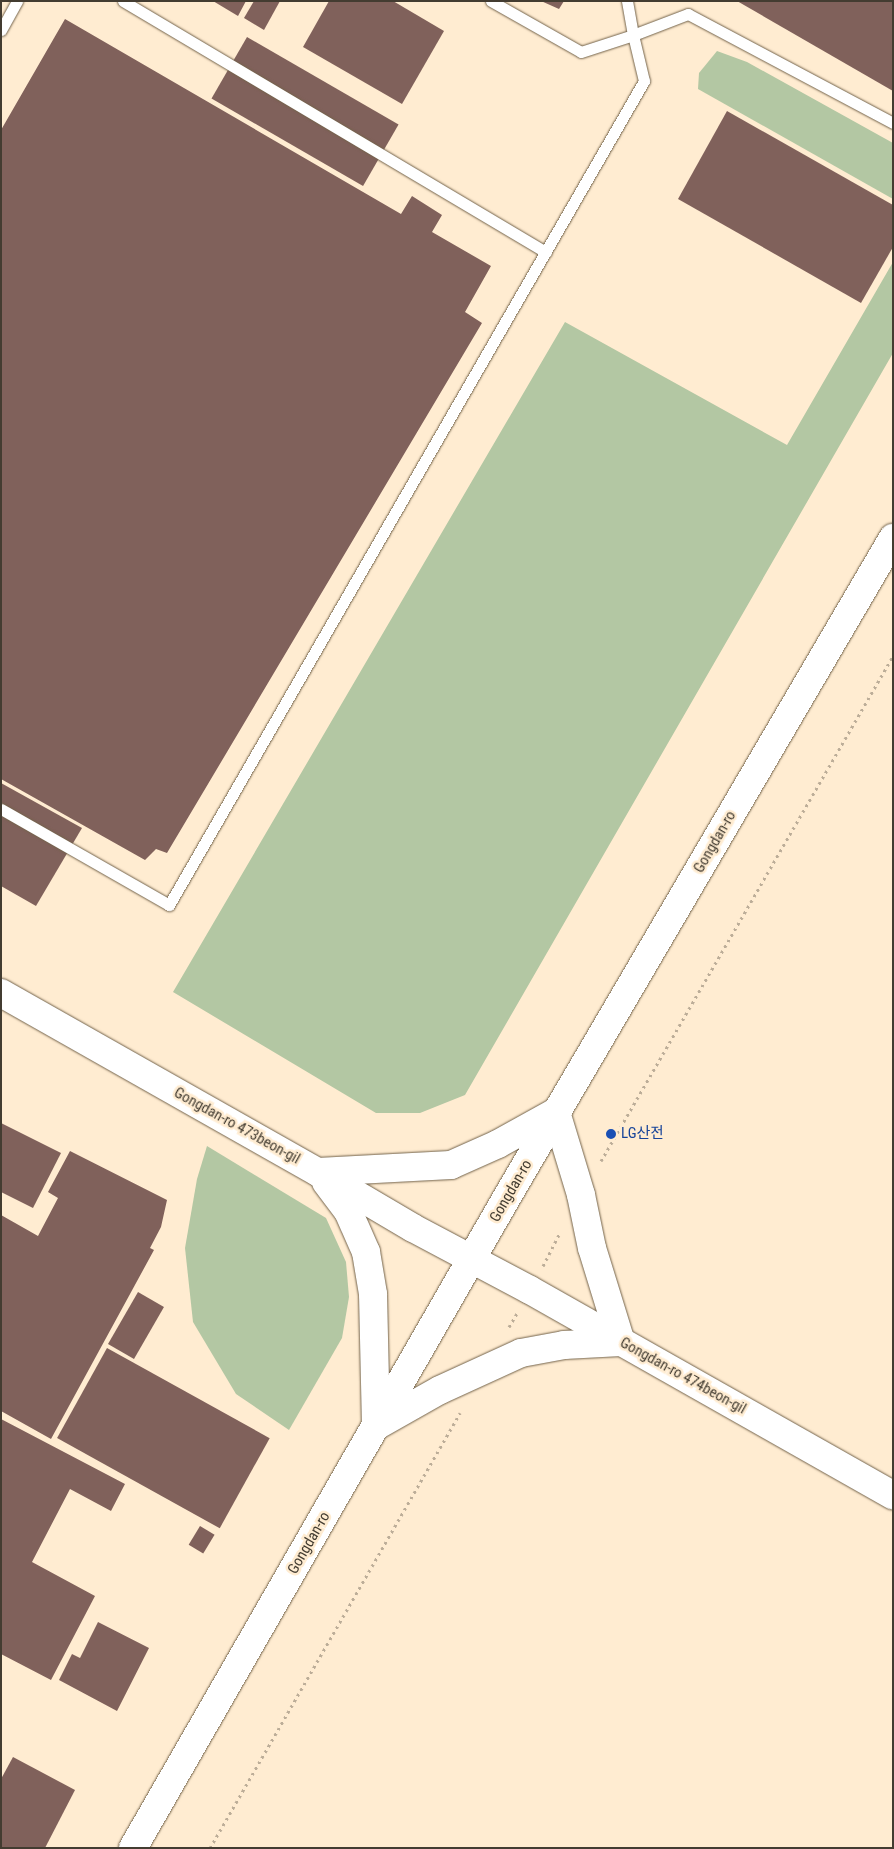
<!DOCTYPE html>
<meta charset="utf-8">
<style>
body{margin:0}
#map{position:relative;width:894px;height:1849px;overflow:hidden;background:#ffecd1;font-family:"Roboto Condensed","Noto Sans KR",sans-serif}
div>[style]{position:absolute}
.green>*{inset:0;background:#b3c7a3}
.building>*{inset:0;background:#80615b;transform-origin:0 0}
.path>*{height:3px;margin-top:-1.5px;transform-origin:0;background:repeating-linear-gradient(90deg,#bcad98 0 2.5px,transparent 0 6.5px)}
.roads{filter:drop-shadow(0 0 1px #73634b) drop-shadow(0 0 1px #73634b)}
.lane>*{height:11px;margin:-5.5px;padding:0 5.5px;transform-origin:5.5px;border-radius:5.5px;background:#fff}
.secondary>*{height:28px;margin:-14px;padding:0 14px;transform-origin:14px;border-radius:14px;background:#fff}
.dots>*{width:14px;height:14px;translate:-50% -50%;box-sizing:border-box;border:2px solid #ffecd1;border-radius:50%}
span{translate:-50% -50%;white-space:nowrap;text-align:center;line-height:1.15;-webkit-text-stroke:5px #ffecd1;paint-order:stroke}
.street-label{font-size:15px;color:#433c31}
.transit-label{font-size:15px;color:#164399}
.left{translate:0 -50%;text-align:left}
.frame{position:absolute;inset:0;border:2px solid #433c31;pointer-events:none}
</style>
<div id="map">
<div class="green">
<div style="clip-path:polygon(717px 51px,747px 62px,893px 143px,893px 199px,698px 89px,699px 73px)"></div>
<div style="clip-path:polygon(893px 262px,893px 353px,465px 1095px,420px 1113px,376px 1113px,173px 992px,565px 322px,787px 445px)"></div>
<div style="clip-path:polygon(207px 1146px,326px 1218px,346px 1262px,349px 1297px,342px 1338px,289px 1430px,236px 1394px,193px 1322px,185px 1248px,197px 1179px)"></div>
</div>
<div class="building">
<div style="clip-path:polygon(213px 1px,246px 1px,238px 16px)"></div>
<div style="clip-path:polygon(254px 1px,280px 1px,264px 30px,244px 18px)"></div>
<div style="clip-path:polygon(329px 1px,393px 1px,444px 31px,402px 104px,303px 47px)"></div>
<div style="clip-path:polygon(541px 1px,564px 1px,559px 9px)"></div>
<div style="clip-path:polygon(737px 1px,893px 1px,893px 91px)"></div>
<div style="clip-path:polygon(65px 19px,401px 214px,412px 196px,442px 215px,432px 232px,491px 266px,465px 312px,482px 323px,167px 853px,156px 849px,145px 860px,1px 779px,1px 130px)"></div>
<div style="left:247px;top:37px;width:175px;height:71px;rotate:30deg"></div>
<div style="clip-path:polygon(727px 111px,893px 205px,893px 247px,861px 303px,678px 199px)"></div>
<div style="clip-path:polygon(1px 783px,82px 828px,36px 906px,1px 886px)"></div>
<div style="clip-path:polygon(1px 1123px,61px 1153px,33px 1208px,1px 1192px)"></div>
<div style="clip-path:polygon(70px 1151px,167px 1200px,161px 1227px,150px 1248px,154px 1250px,51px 1439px,1px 1411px,1px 1215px,38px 1236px,58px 1198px,48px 1192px)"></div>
<div style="left:138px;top:1292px;width:30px;height:60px;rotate:30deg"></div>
<div style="left:107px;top:1348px;width:186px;height:103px;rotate:29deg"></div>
<div style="clip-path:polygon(1px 1419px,125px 1484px,111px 1511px,70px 1489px,32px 1562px,95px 1596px,51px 1680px,1px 1654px)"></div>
<div style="left:200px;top:1526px;width:17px;height:22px;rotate:31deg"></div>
<div style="clip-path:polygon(98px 1622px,149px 1648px,117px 1711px,59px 1680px,72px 1654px,80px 1658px)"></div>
<div style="clip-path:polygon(13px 1757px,75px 1790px,45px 1848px,1px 1848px,1px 1779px)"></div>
</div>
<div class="path">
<div style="left:601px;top:1161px;width:583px;rotate:-59.96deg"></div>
<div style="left:543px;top:1266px;width:36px;rotate:-63deg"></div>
<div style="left:509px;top:1327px;width:16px;rotate:-60deg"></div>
<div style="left:210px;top:1848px;width:502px;rotate:-60.11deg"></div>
</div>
<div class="roads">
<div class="lane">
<div style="left:123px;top:1px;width:492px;rotate:30.7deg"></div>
<div style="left:491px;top:1px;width:103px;rotate:29.5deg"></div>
<div style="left:581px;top:52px;width:55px;rotate:-18.1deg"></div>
<div style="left:633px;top:35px;width:35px;rotate:-100deg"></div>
<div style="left:1px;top:30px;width:33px;rotate:-61deg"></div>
<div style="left:1px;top:809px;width:193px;rotate:29.7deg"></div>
<div style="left:169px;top:905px;width:951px;rotate:-60.04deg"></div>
<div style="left:644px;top:81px;width:47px;rotate:-103.4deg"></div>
<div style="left:633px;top:35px;width:59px;rotate:-20.9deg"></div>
<div style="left:688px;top:14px;width:232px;rotate:28deg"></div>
</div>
<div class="secondary">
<div style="left:1px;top:993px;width:364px;rotate:29.5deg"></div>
<div style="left:318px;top:1172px;width:110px;rotate:30.5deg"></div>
<div style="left:413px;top:1228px;width:132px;rotate:27.9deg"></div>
<div style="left:530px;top:1290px;width:417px;rotate:29.5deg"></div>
<div style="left:556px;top:1112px;width:87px;rotate:73.2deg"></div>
<div style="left:581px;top:1195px;width:54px;rotate:78.3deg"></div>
<div style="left:592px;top:1248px;width:98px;rotate:72.9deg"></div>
<div style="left:318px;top:1172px;width:133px;rotate:-3deg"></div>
<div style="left:451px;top:1165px;width:51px;rotate:-24.1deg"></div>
<div style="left:498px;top:1144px;width:66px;rotate:-28.9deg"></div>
<div style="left:326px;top:1182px;width:36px;rotate:53deg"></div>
<div style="left:348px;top:1211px;width:45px;rotate:66.3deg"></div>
<div style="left:366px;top:1252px;width:43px;rotate:80.5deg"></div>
<div style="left:373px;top:1294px;width:131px;rotate:88.7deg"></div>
<div style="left:376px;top:1426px;width:73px;rotate:-29.4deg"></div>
<div style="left:440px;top:1390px;width:89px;rotate:-24.6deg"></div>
<div style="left:521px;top:1353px;width:44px;rotate:-10.5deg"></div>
<div style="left:564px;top:1345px;width:57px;rotate:-3deg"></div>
<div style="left:133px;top:1848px;width:751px;rotate:-60.12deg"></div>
<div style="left:507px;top:1197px;width:764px;rotate:-59.64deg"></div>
</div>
</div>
<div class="dots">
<div style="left:611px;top:1134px;background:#1a4fb4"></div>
</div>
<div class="street-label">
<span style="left:715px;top:842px;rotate:-60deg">Gongdan-ro</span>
<span style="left:237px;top:1126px;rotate:29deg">Gongdan-ro 473beon-gil</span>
<span style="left:511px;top:1191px;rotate:-60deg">Gongdan-ro</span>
<span style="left:683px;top:1376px;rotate:29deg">Gongdan-ro 474beon-gil</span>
<span style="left:309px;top:1543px;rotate:-60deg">Gongdan-ro</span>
</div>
<div class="transit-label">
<span class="left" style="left:621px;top:1134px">LG산전</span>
</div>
<div class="frame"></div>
</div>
